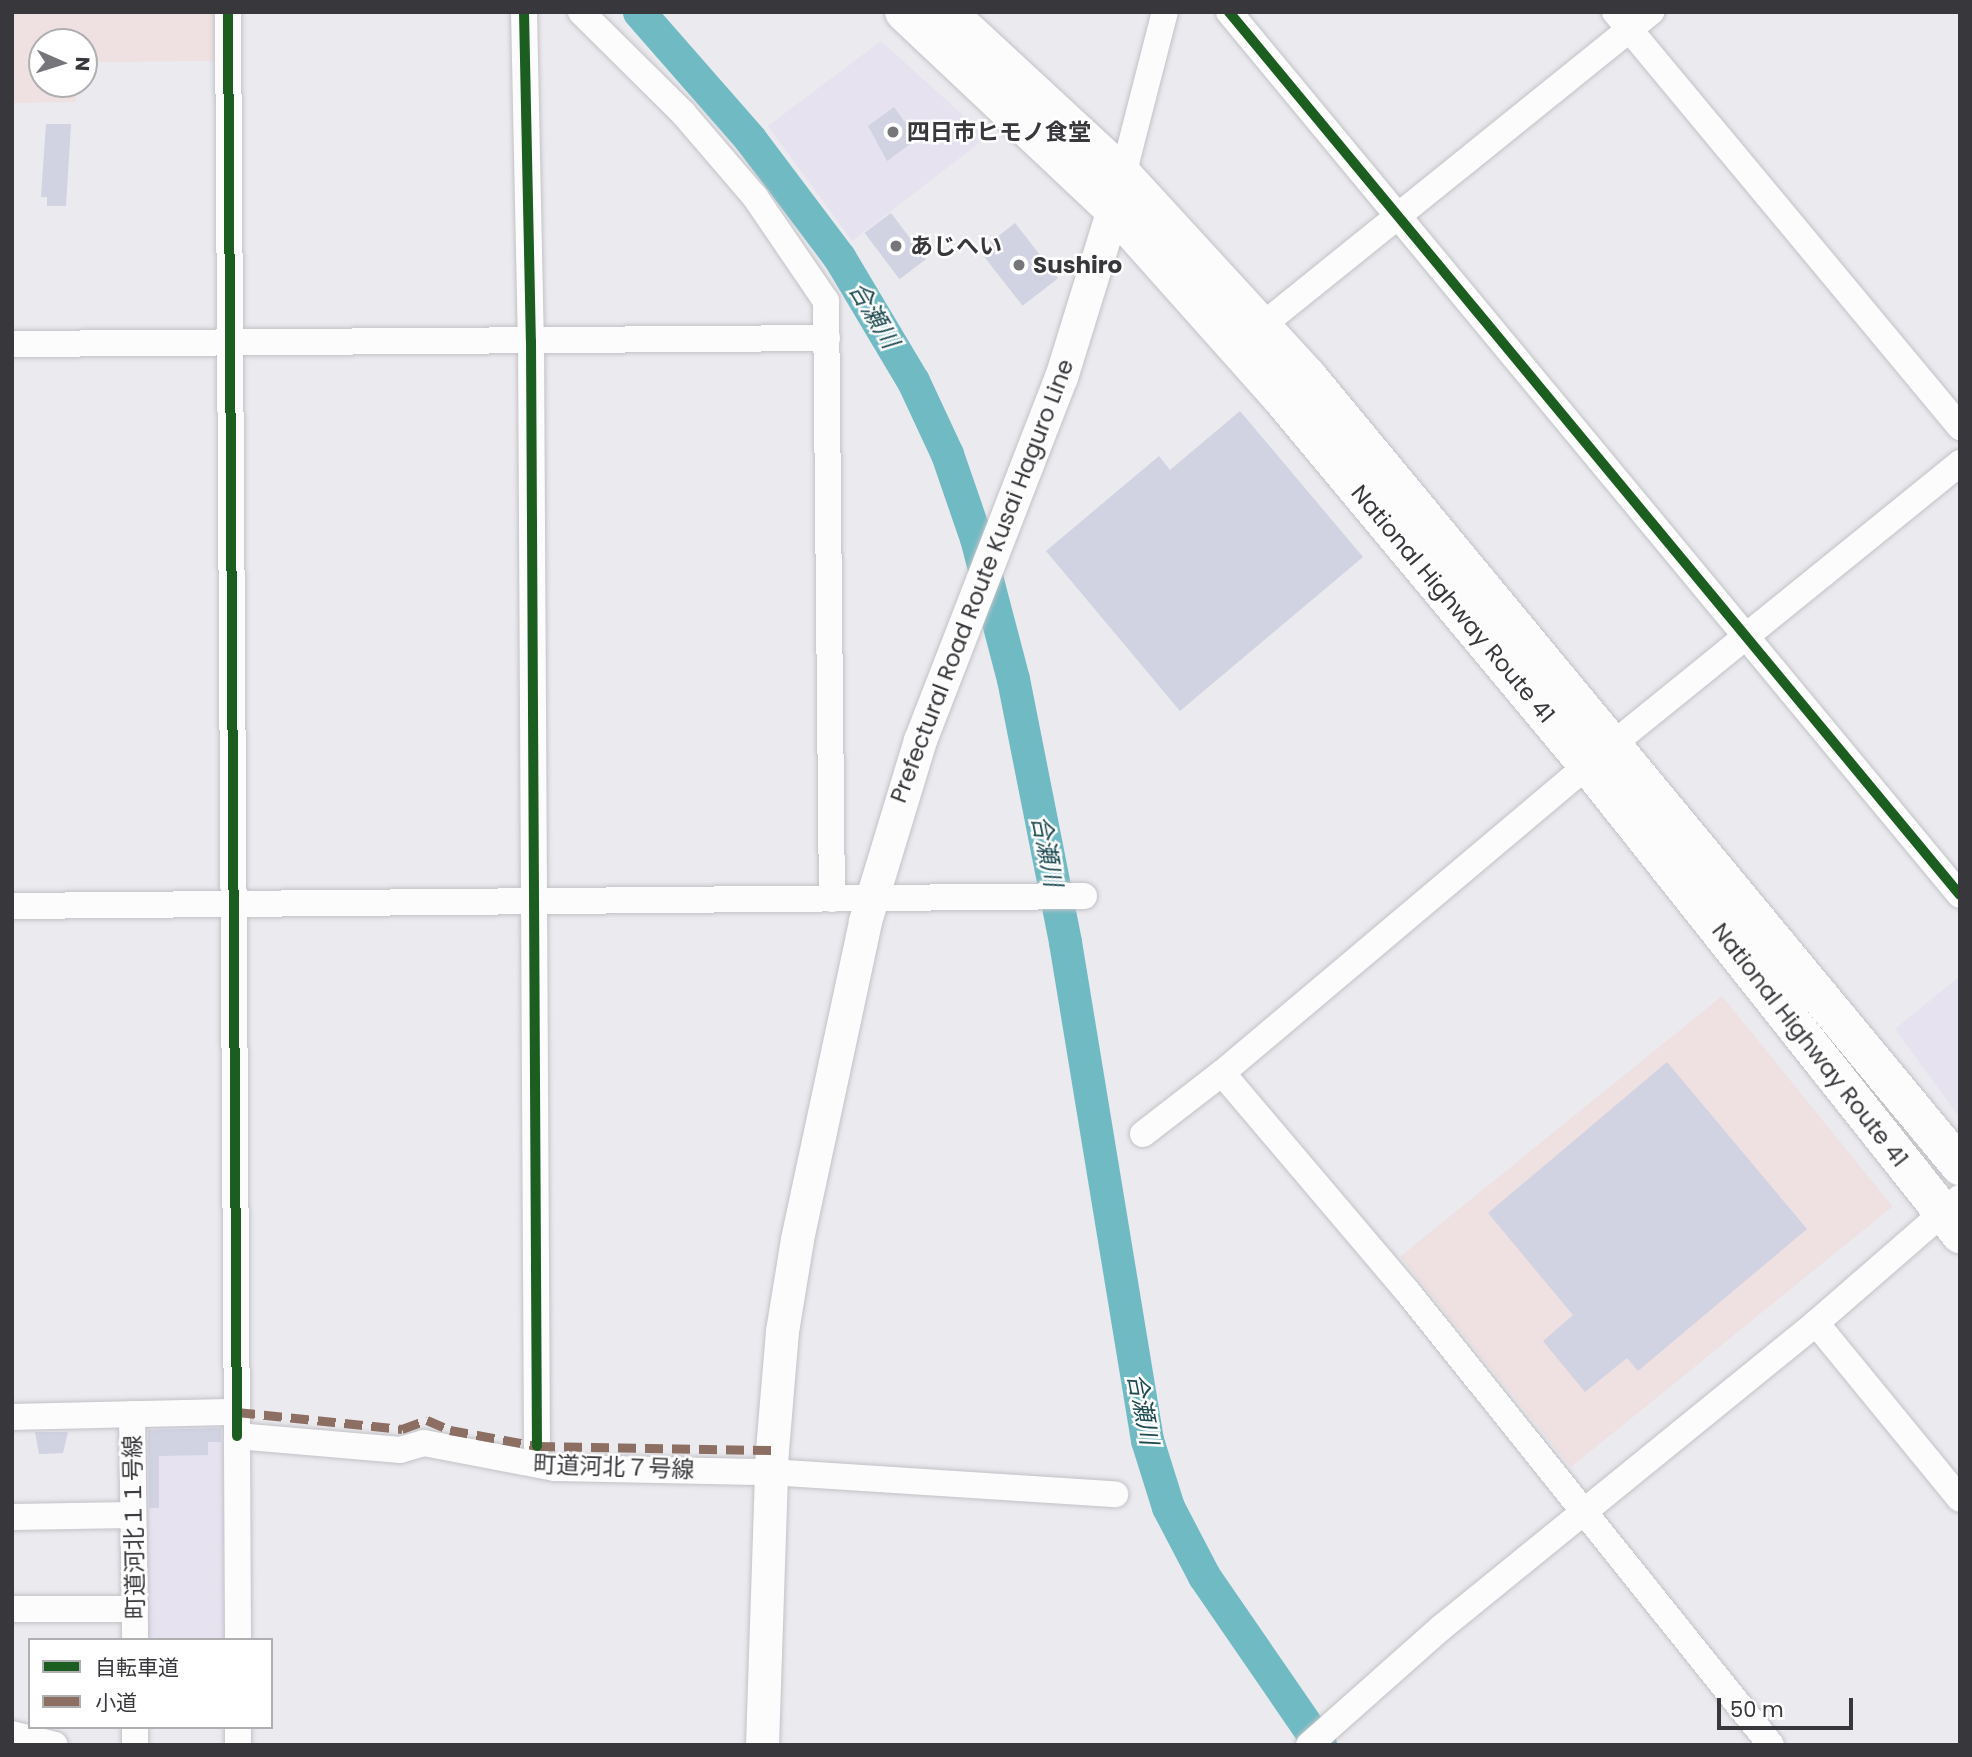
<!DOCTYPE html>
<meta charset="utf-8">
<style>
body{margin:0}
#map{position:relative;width:1972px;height:1757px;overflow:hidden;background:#eaeaef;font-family:Poppins,"Noto Sans JP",sans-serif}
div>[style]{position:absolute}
.commercial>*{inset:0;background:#e6e2f0;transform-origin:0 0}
.industrial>*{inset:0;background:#efe0e2;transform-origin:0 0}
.river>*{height:33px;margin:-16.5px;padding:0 16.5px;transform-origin:16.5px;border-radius:16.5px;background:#70bac4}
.building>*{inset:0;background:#d1d2e2;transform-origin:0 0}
.roads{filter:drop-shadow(0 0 2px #c2c2c6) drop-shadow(0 0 2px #c2c2c6)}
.minor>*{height:26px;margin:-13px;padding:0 13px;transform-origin:13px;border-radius:13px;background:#fcfcfd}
.major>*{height:33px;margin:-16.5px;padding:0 16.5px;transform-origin:16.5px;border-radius:16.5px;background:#fcfcfd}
.highway>*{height:38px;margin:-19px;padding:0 19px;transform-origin:19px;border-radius:19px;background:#fcfcfd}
.quiet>*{height:9px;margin-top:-4.5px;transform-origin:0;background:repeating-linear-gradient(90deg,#8d6e63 0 18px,transparent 0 27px)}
.cycleway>*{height:10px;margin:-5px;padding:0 5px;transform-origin:5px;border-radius:5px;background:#1b5e20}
.dots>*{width:19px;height:19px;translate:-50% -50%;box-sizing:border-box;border:4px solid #fff;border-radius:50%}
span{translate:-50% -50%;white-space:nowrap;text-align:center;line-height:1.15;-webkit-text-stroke:5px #fff;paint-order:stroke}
.poi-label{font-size:23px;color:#38373b;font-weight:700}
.left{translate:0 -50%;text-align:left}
.street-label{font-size:23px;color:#38373b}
.water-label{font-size:24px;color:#1c4a50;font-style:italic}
.frame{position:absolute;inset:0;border:14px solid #38373b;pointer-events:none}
.legend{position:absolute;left:28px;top:1638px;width:245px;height:91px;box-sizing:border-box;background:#fff;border:2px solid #afafb1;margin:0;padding:9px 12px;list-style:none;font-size:21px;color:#38373b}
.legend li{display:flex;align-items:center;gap:14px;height:35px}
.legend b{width:35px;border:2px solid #afafb1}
.north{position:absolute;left:28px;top:28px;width:70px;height:70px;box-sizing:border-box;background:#fff;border:2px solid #afafb1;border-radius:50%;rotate:93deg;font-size:19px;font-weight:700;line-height:28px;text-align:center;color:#38373b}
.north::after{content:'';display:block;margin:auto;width:24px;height:32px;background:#76767a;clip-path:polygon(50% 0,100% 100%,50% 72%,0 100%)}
.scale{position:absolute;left:1717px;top:1698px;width:136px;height:32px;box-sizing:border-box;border:4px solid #38373b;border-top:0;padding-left:9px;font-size:21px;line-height:24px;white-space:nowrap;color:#38373b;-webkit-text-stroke:5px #fff;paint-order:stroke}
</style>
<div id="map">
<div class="commercial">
<div style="clip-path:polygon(881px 41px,987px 137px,852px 241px,768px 126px)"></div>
<div style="clip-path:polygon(1960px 976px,1960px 1118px,1895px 1029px)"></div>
<div style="left:225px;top:1418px;width:222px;height:86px;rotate:88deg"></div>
</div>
<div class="industrial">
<div style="clip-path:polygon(12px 12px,221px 12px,222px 61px,84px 62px,84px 42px,42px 42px,42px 84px,76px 84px,76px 102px,12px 103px)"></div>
<div style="left:1722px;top:996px;width:271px;height:414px;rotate:51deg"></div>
</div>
<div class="river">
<div style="left:639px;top:12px;width:169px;rotate:48.8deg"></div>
<div style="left:750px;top:139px;width:148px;rotate:53deg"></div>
<div style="left:839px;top:257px;width:144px;rotate:59.2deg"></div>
<div style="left:913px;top:381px;width:81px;rotate:65deg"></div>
<div style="left:947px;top:454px;width:89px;rotate:71deg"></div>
<div style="left:976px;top:538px;width:146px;rotate:75.3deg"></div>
<div style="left:1013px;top:679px;width:268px;rotate:78.8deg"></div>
<div style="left:1065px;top:942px;width:505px;rotate:80.65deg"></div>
<div style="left:1147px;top:1440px;width:70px;rotate:72.6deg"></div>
<div style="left:1168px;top:1507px;width:78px;rotate:62.4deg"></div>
<div style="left:1204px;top:1576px;width:205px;rotate:55.5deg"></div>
</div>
<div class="building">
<div style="clip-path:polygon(894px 107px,917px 139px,887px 161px,868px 126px)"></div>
<div style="clip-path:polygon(46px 124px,71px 124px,66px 206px,47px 206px,47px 197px,41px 197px)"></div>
<div style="left:891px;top:213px;width:58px;height:33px;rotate:53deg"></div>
<div style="left:1015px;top:223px;width:70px;height:45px;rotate:52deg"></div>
<div style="clip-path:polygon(1240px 411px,1363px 557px,1180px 711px,1046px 551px,1159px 456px,1170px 470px)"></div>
<div style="clip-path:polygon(1667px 1062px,1807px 1229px,1638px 1371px,1627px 1358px,1585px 1392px,1543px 1341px,1573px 1315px,1488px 1213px)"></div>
<div style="clip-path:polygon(221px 1428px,221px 1442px,208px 1442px,208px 1455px,159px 1456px,159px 1508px,149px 1508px,148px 1430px)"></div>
<div style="clip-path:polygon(35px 1432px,68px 1432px,63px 1453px,39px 1454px)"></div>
</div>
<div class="roads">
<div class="minor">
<div style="left:228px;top:12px;width:1424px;rotate:89.64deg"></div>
<div style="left:524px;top:12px;width:329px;rotate:88.8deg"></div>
<div style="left:531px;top:341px;width:1105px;rotate:89.69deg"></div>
<div style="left:581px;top:12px;width:144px;rotate:44.7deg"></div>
<div style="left:683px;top:113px;width:111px;rotate:49.4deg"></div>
<div style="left:755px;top:197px;width:126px;rotate:55.7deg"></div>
<div style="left:826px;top:301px;width:598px;rotate:89.43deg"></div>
<div style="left:1229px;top:12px;width:1146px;rotate:50.38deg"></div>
<div style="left:1615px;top:12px;width:540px;rotate:50.26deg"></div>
<div style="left:1123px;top:175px;width:168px;rotate:-75.6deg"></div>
<div style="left:1259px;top:328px;width:504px;rotate:-38.87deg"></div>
<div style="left:12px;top:344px;width:815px;rotate:-0.42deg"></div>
<div style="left:1623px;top:736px;width:434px;rotate:-39deg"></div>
<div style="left:12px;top:906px;width:1072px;rotate:-0.53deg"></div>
<div style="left:1222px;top:1073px;width:286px;rotate:49.7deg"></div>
<div style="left:1407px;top:1291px;width:582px;rotate:51.28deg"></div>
<div style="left:1143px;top:1134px;width:100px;rotate:-37.7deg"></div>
<div style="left:1222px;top:1073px;width:464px;rotate:-40.1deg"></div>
<div style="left:1816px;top:1323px;width:227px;rotate:50.7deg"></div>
<div style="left:132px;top:1414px;width:226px;rotate:89.2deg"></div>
<div style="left:12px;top:1417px;width:225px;rotate:-1.3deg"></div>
<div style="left:12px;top:1517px;width:121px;rotate:-0.9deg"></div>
<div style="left:12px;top:1609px;width:123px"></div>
<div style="left:238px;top:1640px;width:204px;rotate:-90.3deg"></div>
<div style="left:237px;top:1436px;width:164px;rotate:4.9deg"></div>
<div style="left:400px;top:1450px;width:25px;rotate:-16deg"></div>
<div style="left:424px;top:1443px;width:133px;rotate:10.8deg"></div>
<div style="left:555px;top:1468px;width:216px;rotate:1.1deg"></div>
<div style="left:771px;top:1472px;width:345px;rotate:3.7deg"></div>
<div style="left:238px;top:1727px;width:18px;rotate:90deg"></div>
<div style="left:12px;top:1734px;width:44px;rotate:14.3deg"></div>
<div style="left:135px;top:1745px;width:18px;rotate:-90deg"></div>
<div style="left:1309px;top:1745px;width:176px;rotate:-41.6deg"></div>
<div style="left:1441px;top:1628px;width:483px;rotate:-39.1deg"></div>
<div style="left:1816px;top:1323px;width:191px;rotate:-41deg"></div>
</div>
<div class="major">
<div style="left:762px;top:1745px;width:295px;rotate:-88.1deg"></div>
<div style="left:772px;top:1450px;width:119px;rotate:-85.2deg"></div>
<div style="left:782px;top:1331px;width:93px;rotate:-80.7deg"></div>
<div style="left:797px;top:1239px;width:325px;rotate:-77.9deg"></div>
<div style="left:865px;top:921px;width:189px;rotate:-73.1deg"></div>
<div style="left:920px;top:740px;width:389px;rotate:-68.8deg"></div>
<div style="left:1061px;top:377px;width:200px;rotate:-72.8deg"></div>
</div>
<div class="highway">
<div style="left:904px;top:12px;width:287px;rotate:43.3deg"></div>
<div style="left:1113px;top:209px;width:249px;rotate:48.3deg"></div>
<div style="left:1279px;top:395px;width:492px;rotate:50.2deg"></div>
<div style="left:1594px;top:773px;width:589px;rotate:51.55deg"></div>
<div style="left:947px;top:12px;width:240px;rotate:42.8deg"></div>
<div style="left:1123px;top:175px;width:274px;rotate:47.5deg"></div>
<div style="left:1308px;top:377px;width:1024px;rotate:50.43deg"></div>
</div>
</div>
<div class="quiet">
<div style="left:237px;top:1412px;width:166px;rotate:5.9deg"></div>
<div style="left:402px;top:1429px;width:27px;rotate:-20deg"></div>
<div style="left:427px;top:1420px;width:25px;rotate:23deg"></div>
<div style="left:450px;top:1430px;width:88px;rotate:10.4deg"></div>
<div style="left:537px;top:1446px;width:235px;rotate:1deg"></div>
</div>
<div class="cycleway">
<div style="left:228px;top:12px;width:1424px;rotate:89.64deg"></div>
<div style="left:524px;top:12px;width:329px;rotate:88.8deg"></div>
<div style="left:531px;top:341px;width:1105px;rotate:89.69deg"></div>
<div style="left:1229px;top:12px;width:1146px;rotate:50.38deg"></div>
</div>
<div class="dots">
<div style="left:893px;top:132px;background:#76767a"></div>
<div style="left:896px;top:246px;background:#76767a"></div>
<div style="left:1019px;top:265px;background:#76767a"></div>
</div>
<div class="poi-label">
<span class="left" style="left:907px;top:132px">四日市ヒモノ食堂</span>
<span class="left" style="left:910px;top:246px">あじへい</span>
<span class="left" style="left:1033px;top:265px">Sushiro</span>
</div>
<div class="street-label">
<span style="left:982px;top:581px;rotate:-69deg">Prefectural Road Route Kusai Haguro Line</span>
<span style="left:1453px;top:604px;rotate:50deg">National Highway Route 41</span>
<span style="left:1810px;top:1045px;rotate:52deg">National Highway Route 41</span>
<span style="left:614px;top:1467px;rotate:2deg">町道河北７号線</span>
<span style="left:134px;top:1527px;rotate:-91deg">町道河北１１号線</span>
</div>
<div class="water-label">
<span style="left:874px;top:315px;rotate:59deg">合瀬川</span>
<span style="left:1047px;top:851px;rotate:79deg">合瀬川</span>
<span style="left:1143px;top:1409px;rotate:79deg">合瀬川</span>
</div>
<div class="frame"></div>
<ul class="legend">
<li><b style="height:9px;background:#1b5e20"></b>自転車道</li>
<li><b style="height:9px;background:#8d6e63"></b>小道</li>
</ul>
<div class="north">N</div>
<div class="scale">50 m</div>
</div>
